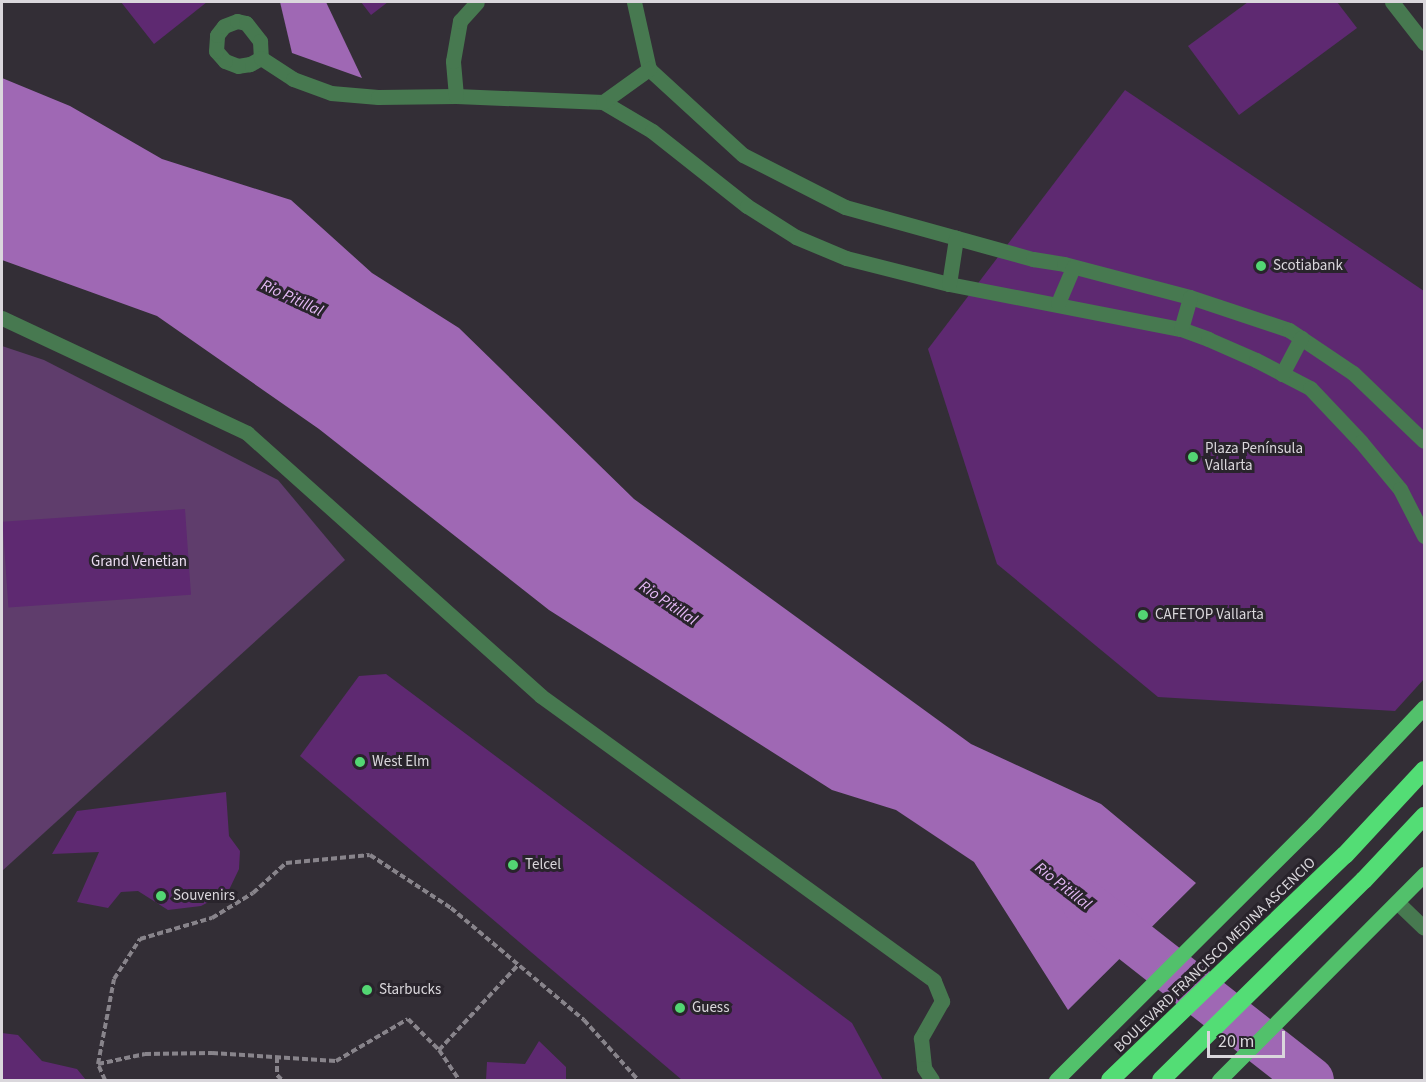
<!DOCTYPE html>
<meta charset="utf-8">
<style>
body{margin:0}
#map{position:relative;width:1426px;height:1082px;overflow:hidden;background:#332e36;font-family:"Source Sans 3",sans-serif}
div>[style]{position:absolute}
.green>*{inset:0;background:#5f3d6c}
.water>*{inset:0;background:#9f68b4}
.river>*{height:46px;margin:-23px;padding:0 23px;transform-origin:23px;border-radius:23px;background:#9f68b4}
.building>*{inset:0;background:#5e2971;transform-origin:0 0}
.path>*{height:4px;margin-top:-2px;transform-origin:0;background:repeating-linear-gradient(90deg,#88848b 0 6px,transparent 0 9px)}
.minor>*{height:15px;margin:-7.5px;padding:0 7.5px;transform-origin:7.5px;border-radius:7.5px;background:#477950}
.major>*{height:15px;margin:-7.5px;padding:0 7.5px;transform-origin:7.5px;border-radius:7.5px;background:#52c16b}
.highway>*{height:18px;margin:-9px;padding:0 9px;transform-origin:9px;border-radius:9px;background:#53dd75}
.dots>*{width:16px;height:16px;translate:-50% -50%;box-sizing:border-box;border:3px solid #29242c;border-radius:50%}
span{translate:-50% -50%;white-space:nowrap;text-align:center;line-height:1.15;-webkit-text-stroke:6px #29242c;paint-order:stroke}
.poi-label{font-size:15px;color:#dad7dc}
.left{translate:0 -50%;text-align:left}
.park-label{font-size:15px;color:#ecdef2}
.street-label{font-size:15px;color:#dad7dc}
.water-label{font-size:16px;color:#e4b9f5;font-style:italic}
.frame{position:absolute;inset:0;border:3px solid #dad7dc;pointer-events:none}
.scale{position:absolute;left:1207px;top:1031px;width:78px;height:27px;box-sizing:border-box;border:3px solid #dad7dc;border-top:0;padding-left:8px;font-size:18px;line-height:21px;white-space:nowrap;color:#dad7dc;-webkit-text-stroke:4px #29242c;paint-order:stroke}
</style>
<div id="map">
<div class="green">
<div style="clip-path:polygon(2px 346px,44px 360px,278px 480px,345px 560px,2px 871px)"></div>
</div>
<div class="water">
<div style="clip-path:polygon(280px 2px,326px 2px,362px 78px,292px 53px)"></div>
<div style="clip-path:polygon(2px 78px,70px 106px,162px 159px,291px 200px,372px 273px,459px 328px,634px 499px,971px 744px,1101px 804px,1196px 883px,1068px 1010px,974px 862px,896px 810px,832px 790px,549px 610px,319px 429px,157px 316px,2px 260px)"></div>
</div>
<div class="river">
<div style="left:1085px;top:903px;width:287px;rotate:38.1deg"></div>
</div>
<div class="building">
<div style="clip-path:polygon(121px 2px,207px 2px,154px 44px)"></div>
<div style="clip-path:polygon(361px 2px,388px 2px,371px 15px)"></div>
<div style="clip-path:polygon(1248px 2px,1337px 2px,1357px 28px,1239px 115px,1188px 46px)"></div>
<div style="clip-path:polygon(1125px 90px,1424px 291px,1424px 679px,1395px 711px,1158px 697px,997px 564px,928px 349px)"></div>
<div style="left:185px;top:509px;width:86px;height:183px;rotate:86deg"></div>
<div style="clip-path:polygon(386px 674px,852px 1023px,883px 1080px,682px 1080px,300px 756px,359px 676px)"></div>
<div style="clip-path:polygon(226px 792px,229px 836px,240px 851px,239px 869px,228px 892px,201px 906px,168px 910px,138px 891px,121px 892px,108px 908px,77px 902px,99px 852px,52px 854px,77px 811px)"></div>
<div style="clip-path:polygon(2px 1033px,18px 1035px,42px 1061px,77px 1069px,86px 1080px,2px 1080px)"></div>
<div style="clip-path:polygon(539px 1041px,566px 1067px,566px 1080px,486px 1080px,487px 1062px,525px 1064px)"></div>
</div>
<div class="path">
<div style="left:439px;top:1050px;width:116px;rotate:-47.1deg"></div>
<div style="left:277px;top:1057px;width:18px;rotate:90deg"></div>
<div style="left:277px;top:1075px;width:7px;rotate:45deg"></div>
<div style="left:98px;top:1064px;width:48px;rotate:-12deg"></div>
<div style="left:145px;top:1054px;width:67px;rotate:-0.9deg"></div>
<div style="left:212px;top:1053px;width:124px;rotate:3.7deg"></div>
<div style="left:336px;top:1061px;width:83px;rotate:-30.3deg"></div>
<div style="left:408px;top:1019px;width:44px;rotate:45deg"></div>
<div style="left:439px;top:1050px;width:36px;rotate:56deg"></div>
<div style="left:105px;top:1080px;width:17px;rotate:-114deg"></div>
<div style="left:98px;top:1064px;width:86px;rotate:-79.3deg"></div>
<div style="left:114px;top:979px;width:48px;rotate:-57deg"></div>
<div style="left:140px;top:939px;width:75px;rotate:-16.3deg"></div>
<div style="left:212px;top:918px;width:48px;rotate:-31.4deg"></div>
<div style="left:253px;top:893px;width:45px;rotate:-42.3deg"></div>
<div style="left:286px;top:863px;width:84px;rotate:-5.4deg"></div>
<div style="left:370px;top:855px;width:97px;rotate:33.2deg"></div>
<div style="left:451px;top:908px;width:174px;rotate:40.1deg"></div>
<div style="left:584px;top:1020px;width:81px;rotate:48deg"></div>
</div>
<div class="minor">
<div style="left:634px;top:2px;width:69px;rotate:77.4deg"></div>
<div style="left:649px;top:69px;width:127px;rotate:42.5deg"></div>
<div style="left:743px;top:155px;width:114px;rotate:27deg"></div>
<div style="left:845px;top:207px;width:195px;rotate:15.5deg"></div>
<div style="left:1033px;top:259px;width:31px;rotate:9deg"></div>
<div style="left:1064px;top:264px;width:130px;rotate:14.7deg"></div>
<div style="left:1190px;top:297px;width:104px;rotate:18.4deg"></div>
<div style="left:1289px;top:330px;width:77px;rotate:33.9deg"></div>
<div style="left:1353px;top:373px;width:98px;rotate:43.8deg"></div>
<div style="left:1392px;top:2px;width:52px;rotate:52deg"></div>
<div style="left:261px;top:58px;width:13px;rotate:151deg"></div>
<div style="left:250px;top:64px;width:12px;rotate:171deg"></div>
<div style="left:238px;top:66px;width:14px;rotate:-159deg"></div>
<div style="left:225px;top:61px;width:13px;rotate:-132deg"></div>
<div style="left:216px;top:51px;width:16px;rotate:-86deg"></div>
<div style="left:217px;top:35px;width:11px;rotate:-52deg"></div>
<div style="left:224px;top:26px;width:14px;rotate:-21deg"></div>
<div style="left:237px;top:21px;width:9px;rotate:13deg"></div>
<div style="left:246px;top:23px;width:23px;rotate:52deg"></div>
<div style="left:260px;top:41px;width:17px;rotate:87deg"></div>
<div style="left:261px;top:58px;width:38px;rotate:33deg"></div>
<div style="left:293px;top:79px;width:40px;rotate:20.2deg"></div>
<div style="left:331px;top:93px;width:47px;rotate:4.9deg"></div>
<div style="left:378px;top:97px;width:78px;rotate:-0.7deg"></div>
<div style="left:456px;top:96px;width:147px;rotate:2.3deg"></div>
<div style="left:603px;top:102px;width:57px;rotate:30.6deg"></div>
<div style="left:652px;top:131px;width:121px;rotate:38.3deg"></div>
<div style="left:747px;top:206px;width:58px;rotate:32.3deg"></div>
<div style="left:796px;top:237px;width:54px;rotate:22.8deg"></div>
<div style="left:846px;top:258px;width:106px;rotate:14.2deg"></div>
<div style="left:949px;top:284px;width:236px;rotate:11deg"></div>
<div style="left:1181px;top:329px;width:29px;rotate:20deg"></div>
<div style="left:1208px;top:339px;width:52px;rotate:23.6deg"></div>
<div style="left:1256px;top:360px;width:61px;rotate:27.4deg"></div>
<div style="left:1310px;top:388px;width:74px;rotate:46.6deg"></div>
<div style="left:1361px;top:442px;width:61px;rotate:50.3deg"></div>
<div style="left:1400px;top:489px;width:53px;rotate:62.9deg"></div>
<div style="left:456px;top:96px;width:35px;rotate:-95deg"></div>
<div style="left:453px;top:61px;width:41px;rotate:-80.1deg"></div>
<div style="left:460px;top:21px;width:25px;rotate:-48deg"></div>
<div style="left:603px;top:102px;width:57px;rotate:-35.7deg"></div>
<div style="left:949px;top:284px;width:47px;rotate:-81.3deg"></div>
<div style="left:1058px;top:303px;width:39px;rotate:-67deg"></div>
<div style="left:2px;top:318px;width:271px;rotate:25.1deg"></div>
<div style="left:247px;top:433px;width:394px;rotate:41.8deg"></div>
<div style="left:541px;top:696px;width:485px;rotate:35.9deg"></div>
<div style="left:934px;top:981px;width:22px;rotate:68deg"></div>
<div style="left:942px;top:1001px;width:43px;rotate:119.6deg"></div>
<div style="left:921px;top:1038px;width:30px;rotate:84deg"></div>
<div style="left:924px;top:1068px;width:14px;rotate:56deg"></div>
<div style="left:1181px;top:329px;width:33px;rotate:-74deg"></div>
<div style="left:1282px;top:374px;width:41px;rotate:-62.2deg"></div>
<div style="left:1397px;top:902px;width:37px;rotate:44deg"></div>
</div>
<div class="major">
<div style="left:1056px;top:1080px;width:364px;rotate:-44.9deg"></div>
<div style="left:1314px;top:823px;width:160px;rotate:-46.5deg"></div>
<div style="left:1219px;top:1080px;width:291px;rotate:-45.1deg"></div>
</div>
<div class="highway">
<div style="left:1110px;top:1080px;width:325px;rotate:-43.8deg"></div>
<div style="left:1345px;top:855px;width:116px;rotate:-47.1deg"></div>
<div style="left:1161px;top:1080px;width:285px;rotate:-44.6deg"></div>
<div style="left:1364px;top:880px;width:88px;rotate:-46.8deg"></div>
</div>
<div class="dots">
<div style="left:1261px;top:266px;background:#53d673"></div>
<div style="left:1193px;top:457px;background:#53d673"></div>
<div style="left:1143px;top:615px;background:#53d673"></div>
<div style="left:360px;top:762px;background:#53d673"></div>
<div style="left:513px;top:865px;background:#53d673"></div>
<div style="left:161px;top:896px;background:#53d673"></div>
<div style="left:367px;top:990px;background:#53d673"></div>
<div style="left:680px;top:1008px;background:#53d673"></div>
</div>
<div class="poi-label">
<span class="left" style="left:1273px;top:266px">Scotiabank</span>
<span class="left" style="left:1205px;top:457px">Plaza Península<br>Vallarta</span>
<span class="left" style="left:1155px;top:615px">CAFETOP Vallarta</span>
<span class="left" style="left:372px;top:762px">West Elm</span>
<span class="left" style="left:525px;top:865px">Telcel</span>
<span class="left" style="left:173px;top:896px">Souvenirs</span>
<span class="left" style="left:379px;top:990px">Starbucks</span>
<span class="left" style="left:692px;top:1008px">Guess</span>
</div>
<div class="park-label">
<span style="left:139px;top:562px">Grand Venetian</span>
</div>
<div class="street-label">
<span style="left:1215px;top:955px;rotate:-44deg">BOULEVARD FRANCISCO MEDINA ASCENCIO</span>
</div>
<div class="water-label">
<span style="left:292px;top:298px;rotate:25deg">Rio Pitillal</span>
<span style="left:668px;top:603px;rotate:34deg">Rio Pitillal</span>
<span style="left:1063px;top:886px;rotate:38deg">Rio Pitillal</span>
</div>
<div class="frame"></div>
<div class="scale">20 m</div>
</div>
